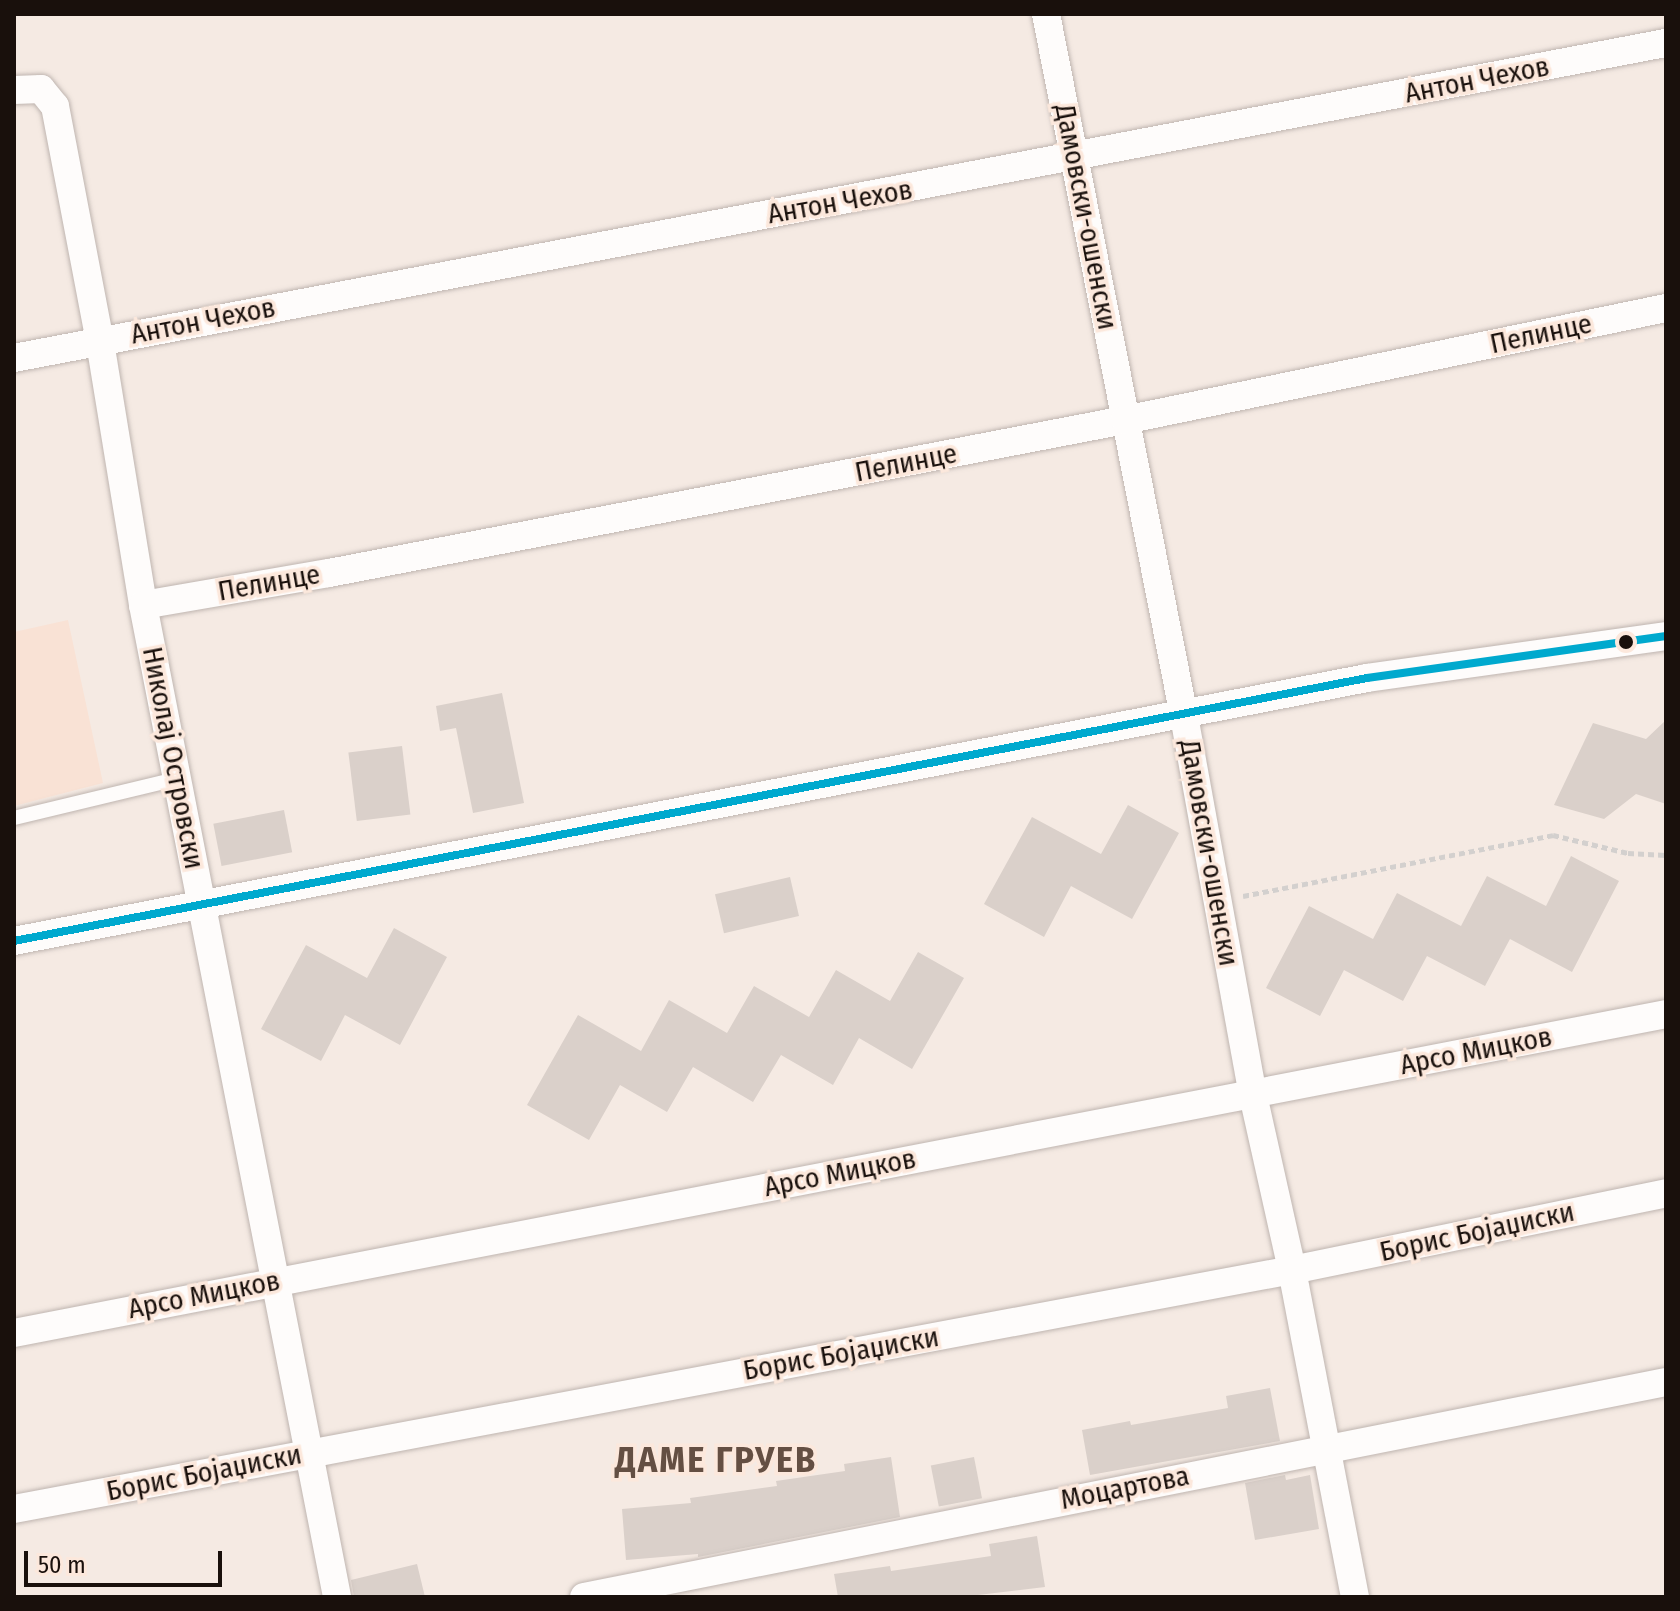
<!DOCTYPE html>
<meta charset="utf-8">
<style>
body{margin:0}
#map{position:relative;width:1680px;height:1611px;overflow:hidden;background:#f5eae3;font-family:"Fira Sans Condensed",sans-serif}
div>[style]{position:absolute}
.built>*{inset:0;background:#f9e2d5}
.building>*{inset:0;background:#dad0ca;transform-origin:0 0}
.path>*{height:5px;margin-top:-2.5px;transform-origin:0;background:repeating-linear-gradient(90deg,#d3d0ce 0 6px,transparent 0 10px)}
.roads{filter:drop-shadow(0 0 2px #bfb5b0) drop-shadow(0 0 2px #bfb5b0)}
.lane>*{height:14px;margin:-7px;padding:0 7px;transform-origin:7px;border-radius:7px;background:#fefcfb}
.street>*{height:28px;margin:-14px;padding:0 14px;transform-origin:14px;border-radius:14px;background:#fefcfb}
.bus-1>*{height:8px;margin:-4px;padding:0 4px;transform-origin:4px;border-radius:4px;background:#00a9ce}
.dots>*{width:22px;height:22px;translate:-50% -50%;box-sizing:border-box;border:4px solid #fce8dc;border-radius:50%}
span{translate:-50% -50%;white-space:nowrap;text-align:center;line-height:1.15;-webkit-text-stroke:7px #fce8dc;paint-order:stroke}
.street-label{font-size:28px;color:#19100c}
.district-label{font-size:36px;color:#644f43;font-weight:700;letter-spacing:2px}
.frame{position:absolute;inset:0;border:16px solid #19100c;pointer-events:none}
.scale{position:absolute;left:24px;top:1551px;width:198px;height:36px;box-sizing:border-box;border:4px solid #19100c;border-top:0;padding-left:10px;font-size:24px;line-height:28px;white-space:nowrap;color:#19100c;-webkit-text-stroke:6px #fce8dc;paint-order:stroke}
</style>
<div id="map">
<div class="built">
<div style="clip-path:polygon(68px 620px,103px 783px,14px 806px,14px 632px)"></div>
</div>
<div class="building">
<div style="clip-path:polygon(502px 693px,524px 803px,473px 813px,456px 728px,440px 731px,436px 706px)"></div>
<div style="clip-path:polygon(1666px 720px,1666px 804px,1636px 794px,1604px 819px,1554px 805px,1593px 723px,1646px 739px)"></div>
<div style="left:402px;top:746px;width:69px;height:54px;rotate:83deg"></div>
<div style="clip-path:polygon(1128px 805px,1179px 833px,1132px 919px,1071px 886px,1044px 937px,984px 904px,1032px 817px,1101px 854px)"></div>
<div style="left:284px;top:810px;width:43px;height:72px;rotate:79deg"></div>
<div style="clip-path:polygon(1571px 856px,1619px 881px,1572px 972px,1510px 939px,1485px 986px,1427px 956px,1403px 1001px,1344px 970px,1320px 1016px,1266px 988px,1309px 906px,1373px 939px,1397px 893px,1461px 926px,1487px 876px,1546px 906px)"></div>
<div style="left:790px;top:877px;width:40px;height:77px;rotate:77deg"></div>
<div style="clip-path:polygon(394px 928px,447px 957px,400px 1045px,345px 1015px,321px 1061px,261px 1029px,306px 945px,367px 978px)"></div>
<div style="clip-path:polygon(918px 952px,964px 978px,912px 1069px,859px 1038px,833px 1085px,781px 1055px,753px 1102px,693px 1067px,667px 1112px,620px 1085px,589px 1140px,527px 1105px,578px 1015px,641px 1051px,669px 1000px,727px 1033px,754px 986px,809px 1017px,836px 970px,890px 1001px)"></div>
<div style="clip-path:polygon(1270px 1388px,1280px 1441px,1090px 1475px,1082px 1430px,1130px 1421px,1131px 1425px,1228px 1408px,1226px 1396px)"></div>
<div style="clip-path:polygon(891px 1457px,900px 1517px,698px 1557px,698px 1554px,626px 1560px,622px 1509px,691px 1503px,690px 1498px,777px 1486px,776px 1481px,845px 1471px,844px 1464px)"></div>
<div style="left:974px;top:1457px;width:42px;height:44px;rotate:79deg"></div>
<div style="clip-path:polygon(1285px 1475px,1286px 1480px,1310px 1475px,1319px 1529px,1255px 1540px,1245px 1483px)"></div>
<div style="clip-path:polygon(1037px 1536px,1045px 1587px,961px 1597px,838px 1597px,834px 1574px,890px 1566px,891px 1571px,991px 1556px,989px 1544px)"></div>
<div style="clip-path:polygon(417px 1564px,425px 1597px,354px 1597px,351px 1580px)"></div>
</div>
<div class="path">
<div style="left:1243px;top:896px;width:316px;rotate:-11.1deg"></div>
<div style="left:1553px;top:835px;width:77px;rotate:13.5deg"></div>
<div style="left:1628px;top:853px;width:38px;rotate:3deg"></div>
</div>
<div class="roads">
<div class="lane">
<div style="left:14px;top:818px;width:168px;rotate:-13.5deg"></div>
</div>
<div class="street">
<div style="left:1046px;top:14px;width:715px;rotate:78.88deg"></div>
<div style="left:1184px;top:716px;width:385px;rotate:79.7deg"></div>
<div style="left:1253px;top:1095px;width:179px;rotate:77.4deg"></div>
<div style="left:1292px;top:1270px;width:333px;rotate:79.1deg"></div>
<div style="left:14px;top:90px;width:27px;rotate:-2deg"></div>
<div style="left:41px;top:89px;width:22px;rotate:51deg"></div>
<div style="left:55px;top:106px;width:240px;rotate:79.2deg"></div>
<div style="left:100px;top:342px;width:266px;rotate:80.7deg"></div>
<div style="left:143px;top:605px;width:1011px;rotate:78.93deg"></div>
<div style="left:14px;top:358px;width:1682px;rotate:-10.8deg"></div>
<div style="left:143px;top:605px;width:189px;rotate:-9.8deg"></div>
<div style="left:329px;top:573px;width:811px;rotate:-10.88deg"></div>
<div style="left:1125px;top:420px;width:552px;rotate:-11.7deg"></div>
<div style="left:14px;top:941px;width:1378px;rotate:-11deg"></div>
<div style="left:1367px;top:678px;width:302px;rotate:-8deg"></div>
<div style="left:14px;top:1333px;width:1683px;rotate:-10.93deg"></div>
<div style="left:14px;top:1509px;width:1300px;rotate:-10.59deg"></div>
<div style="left:1292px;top:1270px;width:382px;rotate:-11.6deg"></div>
<div style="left:584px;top:1597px;width:1103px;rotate:-11.24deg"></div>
</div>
</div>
<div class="bus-1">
<div style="left:14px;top:941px;width:1378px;rotate:-11deg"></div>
<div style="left:1367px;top:678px;width:302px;rotate:-8deg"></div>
</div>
<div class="dots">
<div style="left:1626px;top:642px;background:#19100c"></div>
</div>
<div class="street-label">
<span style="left:1477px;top:80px;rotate:-11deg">Антон Чехов</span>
<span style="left:840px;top:202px;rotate:-10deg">Антон Чехов</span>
<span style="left:1086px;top:217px;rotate:79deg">Дамовски-ошенски</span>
<span style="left:203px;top:321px;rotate:-11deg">Антон Чехов</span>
<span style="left:1541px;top:334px;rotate:-12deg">Пелинце</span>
<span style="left:906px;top:463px;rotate:-11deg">Пелинце</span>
<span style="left:269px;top:583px;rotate:-10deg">Пелинце</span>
<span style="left:173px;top:758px;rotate:79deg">Николај Островски</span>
<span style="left:1209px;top:853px;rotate:80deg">Дамовски-ошенски</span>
<span style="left:1476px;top:1051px;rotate:-11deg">Арсо Мицков</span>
<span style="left:840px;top:1173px;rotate:-11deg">Арсо Мицков</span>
<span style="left:1477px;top:1232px;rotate:-12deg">Борис Бојаџиски</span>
<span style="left:204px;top:1295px;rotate:-11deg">Арсо Мицков</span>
<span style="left:841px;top:1354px;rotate:-10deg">Борис Бојаџиски</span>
<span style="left:204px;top:1473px;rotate:-11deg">Борис Бојаџиски</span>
<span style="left:1125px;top:1488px;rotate:-11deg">Моцартова</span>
</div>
<div class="district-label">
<span style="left:716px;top:1461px">ДАМЕ ГРУЕВ</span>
</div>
<div class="frame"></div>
<div class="scale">50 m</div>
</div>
